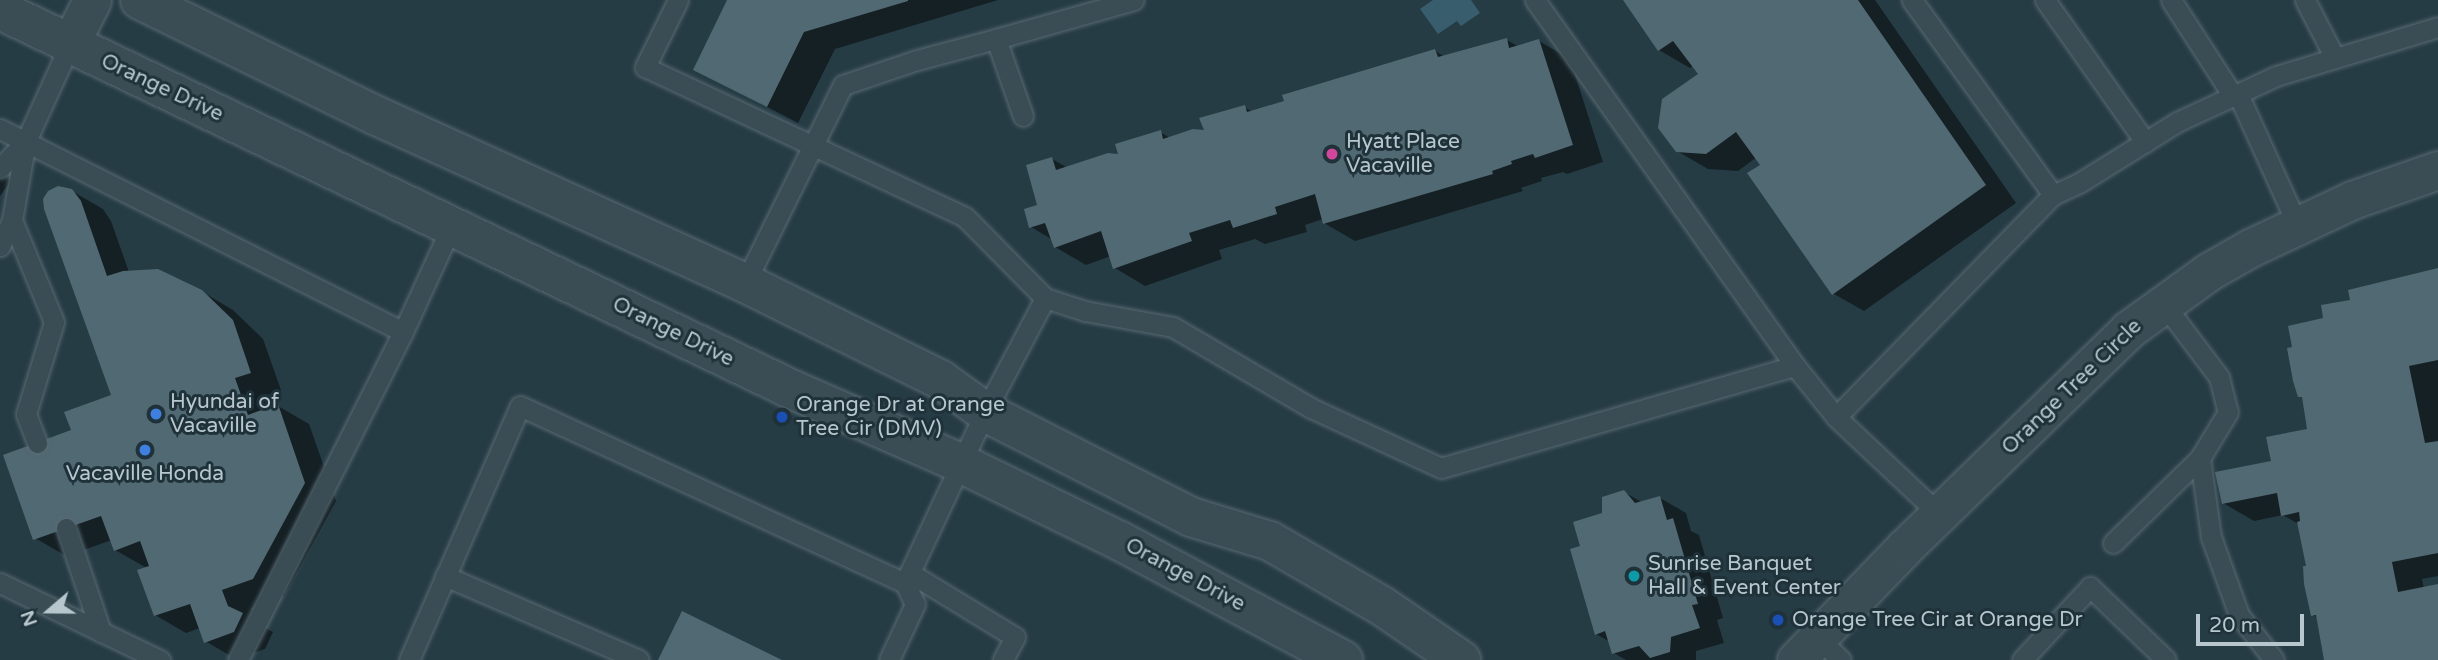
<!DOCTYPE html>
<style>
body{margin:0}
#map{position:relative;width:2438px;height:660px;overflow:hidden;background:#263c45;font-family:"Varela Round",sans-serif}
div>[style]{position:absolute}
.water>*{inset:0;background:#385d6d}
.shadow>*{inset:0;background:#0007}
.building>*{inset:0;background:#516973}
.roads{filter:drop-shadow(0 0 2px #596a72) drop-shadow(0 0 2px #596a72)}
.service>*{height:19px;margin:-9.5px;padding:0 9.5px;transform-origin:9.5px;border-radius:9.5px;background:#3a4d55}
.minor>*{height:37px;margin:-18.5px;padding:0 18.5px;transform-origin:18.5px;border-radius:18.5px;background:#3a4d55}
.tertiary>*{height:38px;margin:-19px;padding:0 19px;transform-origin:19px;border-radius:19px;background:#3a4d55}
.dots>*{width:19px;height:19px;translate:-50% -50%;box-sizing:border-box;border:4px solid #1f323a;border-radius:50%}
span{translate:-50% -50%;white-space:nowrap;text-align:center;line-height:1.15;-webkit-text-stroke:6px #1f323a;paint-order:stroke}
.street-label{font-size:21px;color:#b8c7ce}
.poi-label{font-size:21px;color:#b8c7ce}
.left{translate:0 -50%;text-align:left}
.north{position:absolute;left:14px;top:576px;width:70px;height:70px;-webkit-text-stroke:5px #1f323a;paint-order:stroke;rotate:250deg;font-size:19px;font-weight:700;line-height:28px;text-align:center;color:#b8c7ce}
.north::after{content:'';display:block;margin:auto;width:24px;height:32px;background:#b8c7ce;clip-path:polygon(50% 0,100% 100%,50% 72%,0 100%)}
.scale{position:absolute;left:2196px;top:614px;width:108px;height:32px;box-sizing:border-box;border:4px solid #b8c7ce;border-top:0;padding-left:9px;font-size:21px;line-height:24px;white-space:nowrap;color:#b8c7ce;-webkit-text-stroke:5px #1f323a;paint-order:stroke}
</style>
<div id="map">
<div class="water">
<div style="clip-path:polygon(1433px 0,1471px 0,1480px 13px,1461px 26px,1457px 21px,1438px 34px,1420px 9px)"></div>
</div>
<div class="shadow">
<div style="clip-path:polygon(729px 0,998px 0,835px 49px,798px 123px,695px 69px)"></div>
<div style="clip-path:polygon(1625px 0,1875px 0,2016px 203px,1864px 311px,1834px 294px,1757px 157px,1738px 171px,1708px 169px,1677px 151px,1700px 74px,1694px 65px,1690px 68px,1659px 50px)"></div>
<div style="clip-path:polygon(1507px 40px,1519px 47px,1539px 41px,1570px 59px,1603px 162px,1567px 174px,1563px 172px,1541px 178px,1542px 181px,1521px 188px,1523px 191px,1355px 241px,1324px 223px,1323px 219px,1305px 225px,1307px 232px,1265px 244px,1255px 239px,1219px 250px,1222px 259px,1145px 286px,1115px 268px,1111px 256px,1086px 265px,1055px 247px,1053px 240px,1031px 227px,1040px 206px,1052px 159px,1068px 168px,1120px 156px,1160px 132px,1170px 138px,1206px 132px,1244px 107px,1253px 112px,1435px 51px,1445px 57px)"></div>
<div style="clip-path:polygon(0 160px,7px 168px,10px 182px,0 196px)"></div>
<div style="clip-path:polygon(72px 191px,103px 209px,111px 221px,129px 272px,201px 291px,233px 310px,263px 339px,281px 390px,265px 396px,270px 409px,278px 406px,309px 424px,336px 501px,284px 596px,252px 608px,258px 624px,273px 632px,265px 649px,236px 659px,205px 641px,200px 628px,186px 633px,155px 615px,147px 568px,115px 550px,112px 540px,66px 556px,35px 538px,73px 432px,113px 396px)"></div>
<div style="clip-path:polygon(2438px 270px,2438px 576px,2422px 579px,2424px 589px,2438px 586px,2438px 660px,2326px 660px,2318px 618px,2313px 615px,2308px 568px,2300px 525px,2283px 515px,2254px 521px,2223px 503px,2309px 430px,2304px 398px,2300px 396px,2325px 320px,2352px 301px)"></div>
<div style="clip-path:polygon(1624px 492px,1643px 503px,1660px 498px,1686px 513px,1691px 531px,1699px 535px,1723px 618px,1717px 620px,1724px 643px,1696px 651px,1696px 660px,1626px 660px,1614px 653px,1610px 642px,1596px 634px,1583px 547px,1603px 514px)"></div>
</div>
<div class="building">
<div style="clip-path:polygon(727px 0,908px 0,908px 1px,804px 32px,767px 107px,693px 70px)"></div>
<div style="clip-path:polygon(1623px 0,1858px 0,1986px 185px,1832px 295px,1747px 173px,1760px 165px,1736px 132px,1706px 154px,1676px 152px,1658px 128px,1662px 99px,1698px 74px,1673px 41px,1658px 51px)"></div>
<div style="clip-path:polygon(1507px 38px,1509px 48px,1539px 39px,1573px 145px,1535px 158px,1533px 154px,1511px 161px,1512px 164px,1492px 171px,1493px 174px,1323px 224px,1315px 194px,1275px 207px,1277px 214px,1233px 228px,1230px 220px,1189px 233px,1192px 241px,1113px 269px,1101px 231px,1054px 248px,1045px 223px,1029px 228px,1024px 209px,1037px 205px,1026px 165px,1052px 157px,1056px 170px,1108px 153px,1118px 154px,1115px 144px,1161px 130px,1163px 139px,1193px 129px,1204px 130px,1199px 118px,1245px 105px,1247px 112px,1284px 101px,1282px 95px,1435px 49px,1438px 57px)"></div>
<div style="clip-path:polygon(58px 186px,72px 189px,81px 201px,107px 276px,123px 271px,158px 269px,202px 290px,233px 320px,251px 373px,235px 378px,248px 415px,278px 404px,305px 483px,253px 579px,222px 590px,228px 606px,243px 613px,234px 632px,204px 643px,190px 604px,154px 616px,137px 570px,149px 566px,140px 541px,114px 551px,101px 516px,33px 540px,3px 455px,71px 430px,64px 412px,111px 395px,44px 209px,43px 199px,48px 191px)"></div>
<div style="clip-path:polygon(2438px 268px,2438px 360px,2409px 366px,2425px 443px,2438px 441px,2438px 553px,2392px 562px,2398px 592px,2438px 584px,2438px 660px,2324px 660px,2316px 615px,2311px 616px,2304px 584px,2303px 566px,2306px 566px,2297px 522px,2300px 521px,2299px 512px,2281px 516px,2277px 493px,2222px 504px,2215px 472px,2271px 461px,2266px 437px,2307px 429px,2302px 397px,2298px 397px,2293px 381px,2287px 348px,2292px 347px,2288px 326px,2323px 318px,2321px 305px,2350px 300px,2348px 290px)"></div>
<div style="clip-path:polygon(1624px 490px,1635px 503px,1660px 496px,1667px 520px,1673px 518px,1698px 604px,1692px 605px,1700px 628px,1671px 637px,1670px 652px,1650px 658px,1639px 646px,1612px 654px,1605px 631px,1595px 635px,1570px 549px,1580px 546px,1573px 522px,1602px 513px,1602px 497px)"></div>
<div style="clip-path:polygon(682px 611px,782px 660px,658px 660px)"></div>
</div>
<div class="roads">
<div class="service">
<div style="left:678px;top:0;width:75px;rotate:116.2deg"></div>
<div style="left:645px;top:67px;width:353px;rotate:25.1deg"></div>
<div style="left:965px;top:217px;width:114px;rotate:45.4deg"></div>
<div style="left:1045px;top:298px;width:129px;rotate:117.8deg"></div>
<div style="left:985px;top:412px;width:189px;rotate:115.1deg"></div>
<div style="left:2045px;top:0;width:174px;rotate:54.8deg"></div>
<div style="left:2171px;top:0;width:114px;rotate:57.1deg"></div>
<div style="left:2305px;top:0;width:65px;rotate:62.7deg"></div>
<div style="left:2238px;top:94px;width:143px;rotate:65.6deg"></div>
<div style="left:1023px;top:116px;width:82px;rotate:-109.3deg"></div>
<div style="left:996px;top:39px;width:143px;rotate:-15.8deg"></div>
<div style="left:0;top:129px;width:451px;rotate:26.7deg"></div>
<div style="left:0;top:168px;width:37px;rotate:-46deg"></div>
<div style="left:2053px;top:195px;width:29px;rotate:-25deg"></div>
<div style="left:2079px;top:183px;width:115px;rotate:-31.9deg"></div>
<div style="left:2177px;top:122px;width:109px;rotate:-24.9deg"></div>
<div style="left:2276px;top:76px;width:169px;rotate:-16.8deg"></div>
<div style="left:12px;top:220px;width:110px;rotate:67.6deg"></div>
<div style="left:54px;top:322px;width:96px;rotate:106.9deg"></div>
<div style="left:26px;top:414px;width:31px;rotate:69deg"></div>
<div style="left:0;top:246px;width:29px;rotate:-65deg"></div>
<div style="left:12px;top:220px;width:80px;rotate:-80deg"></div>
<div style="left:26px;top:141px;width:107px;rotate:-65.6deg"></div>
<div style="left:745px;top:283px;width:221px;rotate:-63.7deg"></div>
<div style="left:843px;top:85px;width:78px;rotate:-18.7deg"></div>
<div style="left:917px;top:60px;width:82px;rotate:-14.9deg"></div>
<div style="left:1045px;top:298px;width:42px;rotate:18deg"></div>
<div style="left:1085px;top:311px;width:89px;rotate:10.3deg"></div>
<div style="left:1173px;top:327px;width:160px;rotate:30.4deg"></div>
<div style="left:1311px;top:408px;width:143px;rotate:24.8deg"></div>
<div style="left:1441px;top:468px;width:368px;rotate:-16.1deg"></div>
<div style="left:1795px;top:366px;width:449px;rotate:-125.4deg"></div>
<div style="left:2163px;top:303px;width:93px;rotate:52.9deg"></div>
<div style="left:2219px;top:377px;width:36px;rotate:76deg"></div>
<div style="left:2228px;top:412px;width:54px;rotate:121.3deg"></div>
<div style="left:2200px;top:458px;width:80px;rotate:82.1deg"></div>
<div style="left:2211px;top:537px;width:83px;rotate:70.3deg"></div>
<div style="left:2239px;top:615px;width:57px;rotate:52.1deg"></div>
<div style="left:1795px;top:366px;width:65px;rotate:51.2deg"></div>
<div style="left:1836px;top:417px;width:141px;rotate:43.3deg"></div>
<div style="left:1836px;top:417px;width:310px;rotate:-45.7deg"></div>
<div style="left:2053px;top:195px;width:241px;rotate:-125.9deg"></div>
<div style="left:66px;top:528px;width:110px;rotate:71.4deg"></div>
<div style="left:2113px;top:543px;width:122px;rotate:-44.3deg"></div>
<div style="left:910px;top:573px;width:123px;rotate:31.4deg"></div>
<div style="left:1015px;top:637px;width:26px;rotate:118deg"></div>
<div style="left:445px;top:576px;width:211px;rotate:23.4deg"></div>
<div style="left:0;top:583px;width:178px;rotate:25.7deg"></div>
<div style="left:1817px;top:637px;width:33px;rotate:44deg"></div>
<div style="left:238px;top:660px;width:367px;rotate:-63.3deg"></div>
<div style="left:403px;top:332px;width:118px;rotate:-65.4deg"></div>
<div style="left:409px;top:660px;width:277px;rotate:-66.4deg"></div>
<div style="left:520px;top:406px;width:424px;rotate:24.7deg"></div>
<div style="left:905px;top:583px;width:23px;rotate:65deg"></div>
<div style="left:915px;top:604px;width:62px;rotate:114.9deg"></div>
<div style="left:2022px;top:660px;width:100px;rotate:-47deg"></div>
<div style="left:2090px;top:587px;width:105px;rotate:43.8deg"></div>
</div>
<div class="minor">
<div style="left:70px;top:44px;width:49px;rotate:-63.4deg"></div>
<div style="left:1796px;top:660px;width:156px;rotate:-46deg"></div>
<div style="left:1904px;top:548px;width:313px;rotate:-44.2deg"></div>
<div style="left:2128px;top:330px;width:99px;rotate:-35.9deg"></div>
<div style="left:2208px;top:272px;width:48px;rotate:-29.7deg"></div>
<div style="left:2250px;top:248px;width:113px;rotate:-25.2deg"></div>
<div style="left:2352px;top:200px;width:91px;rotate:-19.2deg"></div>
</div>
<div class="tertiary">
<div style="left:140px;top:0;width:264px;rotate:26.1deg"></div>
<div style="left:377px;top:116px;width:404px;rotate:24.4deg"></div>
<div style="left:745px;top:283px;width:219px;rotate:26.3deg"></div>
<div style="left:941px;top:380px;width:54px;rotate:36deg"></div>
<div style="left:985px;top:412px;width:231px;rotate:27deg"></div>
<div style="left:1191px;top:517px;width:83px;rotate:16.9deg"></div>
<div style="left:1270px;top:541px;width:129px;rotate:30.1deg"></div>
<div style="left:1382px;top:606px;width:96px;rotate:34.4deg"></div>
<div style="left:0;top:10px;width:879px;rotate:25.6deg"></div>
<div style="left:793px;top:390px;width:184px;rotate:23.6deg"></div>
<div style="left:962px;top:464px;width:176px;rotate:26deg"></div>
<div style="left:1120px;top:541px;width:253px;rotate:28.1deg"></div>
</div>
</div>
<div class="dots">
<div style="left:1332px;top:154px;background:#d1479c"></div>
<div style="left:156px;top:414px;background:#3f7fe0"></div>
<div style="left:782px;top:417px;background:#1a4fb4"></div>
<div style="left:145px;top:450px;background:#3f7fe0"></div>
<div style="left:1634px;top:576px;background:#0f9aa8"></div>
<div style="left:1778px;top:620px;background:#1a4fb4"></div>
</div>
<div class="street-label">
<span style="left:162px;top:88px;rotate:25deg">Orange Drive</span>
<span style="left:673px;top:332px;rotate:26deg">Orange Drive</span>
<span style="left:2072px;top:387px;rotate:-44deg">Orange Tree Circle</span>
<span style="left:1185px;top:575px;rotate:28deg">Orange Drive</span>
</div>
<div class="poi-label">
<span class="left" style="left:1346px;top:154px">Hyatt Place<br>Vacaville</span>
<span class="left" style="left:170px;top:414px">Hyundai of<br>Vacaville</span>
<span class="left" style="left:796px;top:417px">Orange Dr at Orange<br>Tree Cir (DMV)</span>
<span style="left:145px;top:474px">Vacaville Honda</span>
<span class="left" style="left:1648px;top:576px">Sunrise Banquet<br>Hall &amp; Event Center</span>
<span class="left" style="left:1792px;top:620px">Orange Tree Cir at Orange Dr</span>
</div>
<div class="north">N</div>
<div class="scale">20 m</div>
</div>
